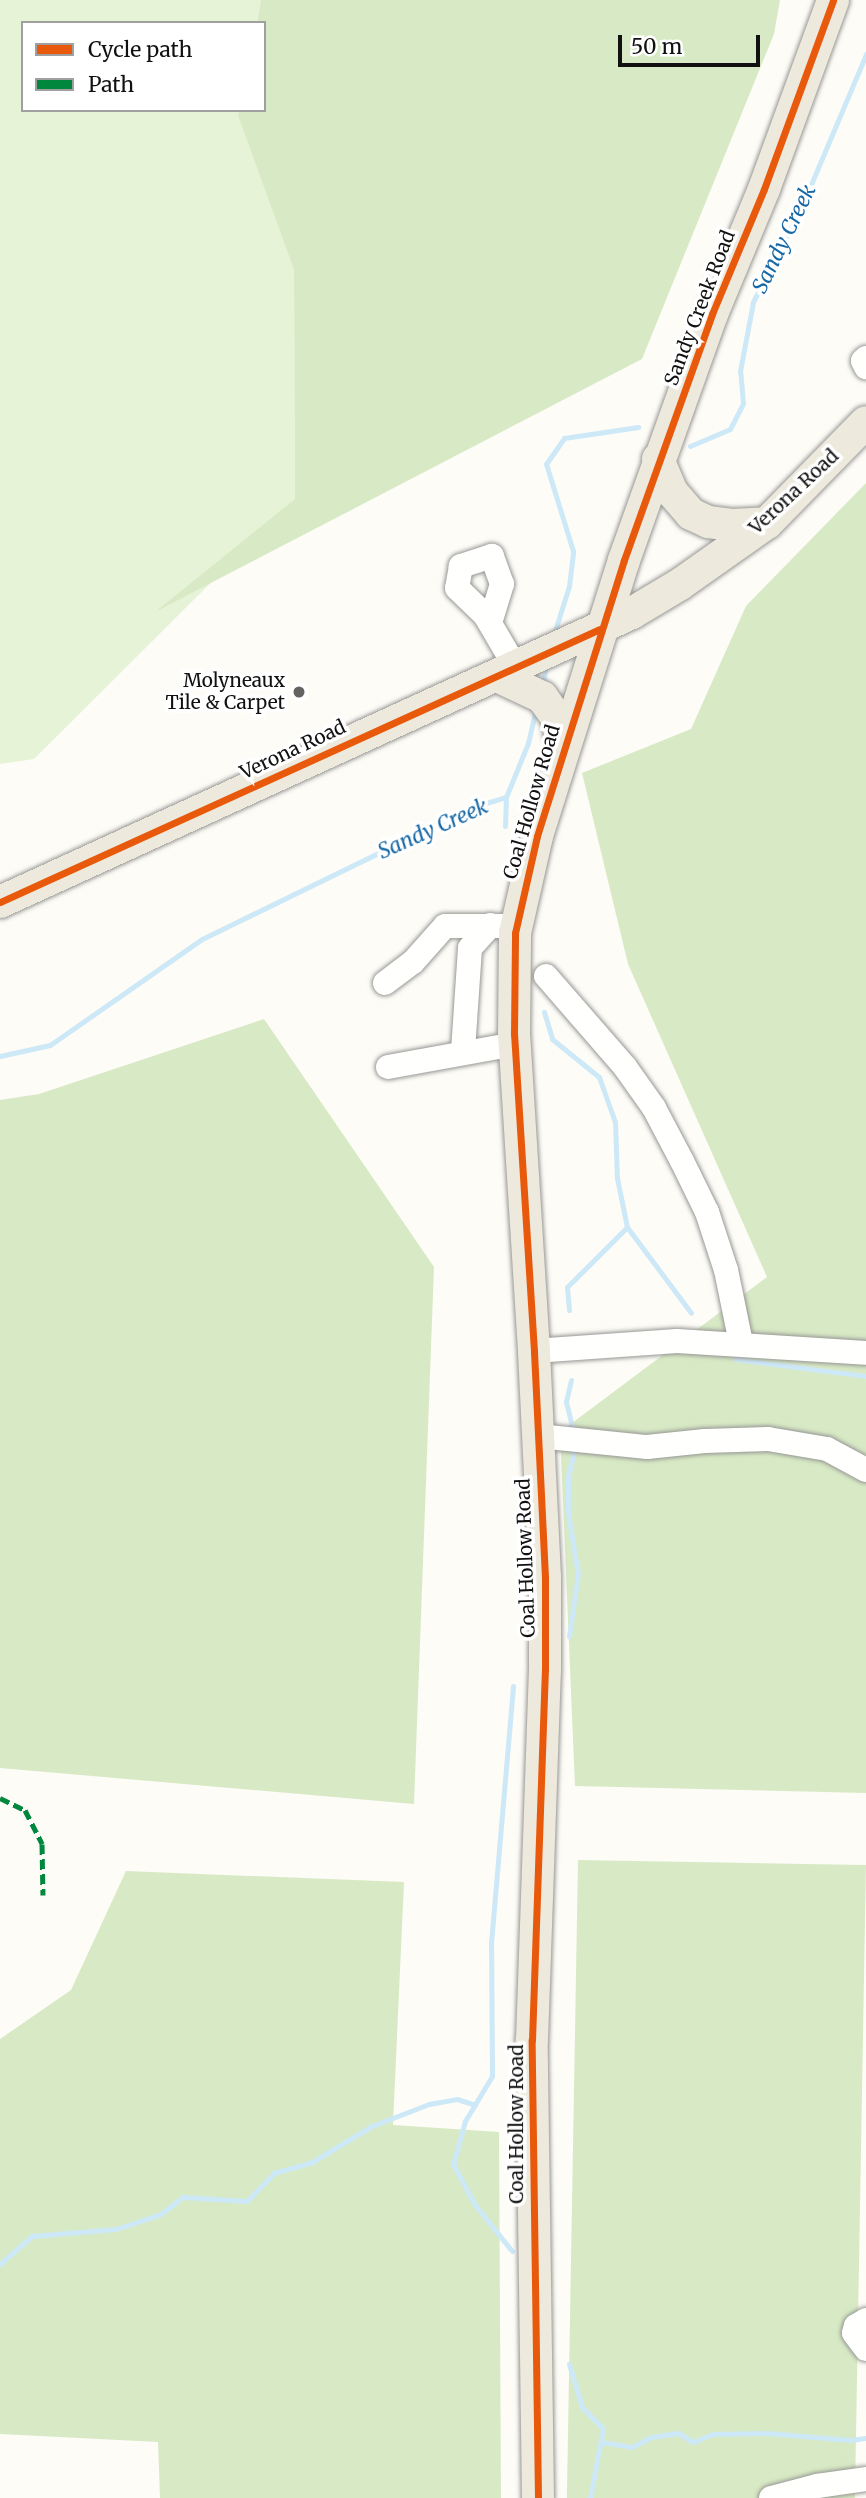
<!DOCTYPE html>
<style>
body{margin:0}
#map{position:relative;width:866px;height:2498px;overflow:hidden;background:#fdfcf7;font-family:Merriweather,serif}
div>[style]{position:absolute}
.green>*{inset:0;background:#e7f3d7}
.forest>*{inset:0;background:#d8eac5;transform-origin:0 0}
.stream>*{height:5px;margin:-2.5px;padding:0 2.5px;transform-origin:2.5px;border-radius:2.5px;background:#cde8f7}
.roads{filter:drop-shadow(0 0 2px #979795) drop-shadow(0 0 2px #979795)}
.minor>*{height:24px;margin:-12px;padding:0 12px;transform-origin:12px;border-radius:12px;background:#fffffe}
.major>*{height:32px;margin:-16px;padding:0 16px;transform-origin:16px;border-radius:16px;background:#ede9dc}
.quiet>*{height:5px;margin-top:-2.5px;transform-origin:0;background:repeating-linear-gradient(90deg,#00873e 0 10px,transparent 0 15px)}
.cycleway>*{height:7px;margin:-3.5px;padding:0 3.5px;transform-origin:3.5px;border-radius:3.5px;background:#e8590c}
.dots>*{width:19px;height:19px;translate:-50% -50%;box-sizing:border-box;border:4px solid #fff;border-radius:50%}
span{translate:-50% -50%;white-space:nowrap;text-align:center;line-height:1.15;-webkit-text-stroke:7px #fff;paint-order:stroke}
.street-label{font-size:19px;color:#111}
.poi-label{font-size:19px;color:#111}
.right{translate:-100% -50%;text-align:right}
.water-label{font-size:21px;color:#1768a6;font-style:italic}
.legend{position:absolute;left:21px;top:21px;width:245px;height:91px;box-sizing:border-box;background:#fff;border:2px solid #a0a0a0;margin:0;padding:9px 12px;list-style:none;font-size:21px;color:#111}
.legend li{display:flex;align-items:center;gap:14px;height:35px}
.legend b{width:35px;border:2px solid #a0a0a0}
.scale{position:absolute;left:618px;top:35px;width:142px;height:32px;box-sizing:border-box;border:4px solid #111;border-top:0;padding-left:9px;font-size:21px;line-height:24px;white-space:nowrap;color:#111;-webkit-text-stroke:5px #fff;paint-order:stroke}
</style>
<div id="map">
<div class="green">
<div style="clip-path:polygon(0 0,261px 0,257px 23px,23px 23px,23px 110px,239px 110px,238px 116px,294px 270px,295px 499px,34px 759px,0 764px)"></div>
</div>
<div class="forest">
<div style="clip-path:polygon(261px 0,780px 0,774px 34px,642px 359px,155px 612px,295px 499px,294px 270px,238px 116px,239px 110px,264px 110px,264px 23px,257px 23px)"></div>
<div style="clip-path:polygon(866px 483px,866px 1793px,575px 1786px,560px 1432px,767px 1277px,628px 964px,582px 773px,691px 729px,746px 606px)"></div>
<div style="clip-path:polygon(264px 1019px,434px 1267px,414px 1804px,0 1768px,0 1100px,39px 1094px)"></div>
<div style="left:578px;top:1860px;width:288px;height:638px;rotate:1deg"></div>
<div style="clip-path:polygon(126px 1871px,404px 1882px,393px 2125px,499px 2132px,501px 2498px,160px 2498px,158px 2442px,0 2434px,0 2039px,71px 1990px)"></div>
</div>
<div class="stream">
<div style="left:690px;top:446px;width:43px;rotate:-23deg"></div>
<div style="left:730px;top:429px;width:29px;rotate:-63deg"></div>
<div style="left:743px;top:403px;width:32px;rotate:-95deg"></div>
<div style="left:740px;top:371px;width:70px;rotate:-79.3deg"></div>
<div style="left:753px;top:302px;width:113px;rotate:-63.2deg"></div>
<div style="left:804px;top:201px;width:160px;rotate:-67.1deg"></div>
<div style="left:553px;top:637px;width:53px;rotate:-72.6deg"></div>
<div style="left:569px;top:586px;width:35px;rotate:-83deg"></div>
<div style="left:573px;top:551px;width:91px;rotate:-107.2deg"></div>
<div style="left:546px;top:464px;width:32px;rotate:-55deg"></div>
<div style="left:564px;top:438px;width:75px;rotate:-8.5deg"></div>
<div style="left:542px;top:685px;width:22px;rotate:-77deg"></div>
<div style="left:505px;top:826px;width:29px;rotate:-88deg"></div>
<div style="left:544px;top:1012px;width:28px;rotate:73deg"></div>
<div style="left:552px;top:1039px;width:60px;rotate:39deg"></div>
<div style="left:599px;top:1077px;width:48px;rotate:70.4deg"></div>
<div style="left:615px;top:1122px;width:56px;rotate:88deg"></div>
<div style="left:617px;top:1178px;width:50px;rotate:78.5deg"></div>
<div style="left:627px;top:1227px;width:107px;rotate:53.3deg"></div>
<div style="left:0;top:1056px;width:51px;rotate:-12.4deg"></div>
<div style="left:50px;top:1045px;width:185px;rotate:-34.9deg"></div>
<div style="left:202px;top:939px;width:301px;rotate:-26deg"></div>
<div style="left:473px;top:807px;width:34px;rotate:-17deg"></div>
<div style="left:506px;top:797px;width:58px;rotate:-67.8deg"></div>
<div style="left:528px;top:743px;width:36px;rotate:-77deg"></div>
<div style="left:569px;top:1310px;width:23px;rotate:-95deg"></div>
<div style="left:567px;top:1287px;width:85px;rotate:-45deg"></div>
<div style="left:735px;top:1359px;width:132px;rotate:7.4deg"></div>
<div style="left:571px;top:1380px;width:23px;rotate:103deg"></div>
<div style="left:566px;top:1402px;width:32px;rotate:76deg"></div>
<div style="left:569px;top:1636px;width:63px;rotate:-81.7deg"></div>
<div style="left:578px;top:1574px;width:62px;rotate:-99.3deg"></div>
<div style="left:568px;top:1513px;width:36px;rotate:-90deg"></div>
<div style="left:568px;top:1477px;width:32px;rotate:-77deg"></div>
<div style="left:512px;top:2251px;width:59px;rotate:-128.8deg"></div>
<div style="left:475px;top:2205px;width:47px;rotate:-118.2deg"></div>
<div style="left:453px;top:2164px;width:45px;rotate:-74.4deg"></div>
<div style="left:465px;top:2121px;width:52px;rotate:-59deg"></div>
<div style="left:492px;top:2076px;width:133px;rotate:-90.4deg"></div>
<div style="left:491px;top:1943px;width:258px;rotate:-85.1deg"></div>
<div style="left:0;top:2264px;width:43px;rotate:-41.2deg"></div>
<div style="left:32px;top:2236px;width:84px;rotate:-4.8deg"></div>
<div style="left:116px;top:2229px;width:47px;rotate:-18.4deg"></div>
<div style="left:161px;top:2214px;width:28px;rotate:-38deg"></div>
<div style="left:183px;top:2197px;width:64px;rotate:3.6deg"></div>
<div style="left:247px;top:2201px;width:39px;rotate:-46deg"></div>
<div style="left:274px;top:2173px;width:40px;rotate:-16deg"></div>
<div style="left:312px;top:2162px;width:70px;rotate:-31deg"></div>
<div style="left:372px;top:2126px;width:61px;rotate:-21.1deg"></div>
<div style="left:429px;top:2104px;width:28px;rotate:-10deg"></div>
<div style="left:457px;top:2099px;width:19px;rotate:18deg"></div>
<div style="left:569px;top:2364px;width:45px;rotate:73.2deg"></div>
<div style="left:582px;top:2407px;width:30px;rotate:46deg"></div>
<div style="left:603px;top:2429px;width:70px;rotate:100.7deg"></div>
<div style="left:601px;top:2442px;width:31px;rotate:9deg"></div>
<div style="left:632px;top:2447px;width:22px;rotate:-27deg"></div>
<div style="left:652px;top:2437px;width:26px;rotate:-9deg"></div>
<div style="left:678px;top:2433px;width:17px;rotate:31deg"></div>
<div style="left:693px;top:2442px;width:22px;rotate:-22deg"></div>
<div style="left:713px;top:2434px;width:54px;rotate:-1.1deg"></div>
<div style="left:767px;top:2433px;width:83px;rotate:4.8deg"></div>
<div style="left:850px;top:2440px;width:16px;rotate:-7deg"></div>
</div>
<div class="roads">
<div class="minor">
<div style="left:866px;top:358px;width:4px;rotate:135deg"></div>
<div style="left:863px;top:361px;width:7px;rotate:63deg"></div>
<div style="left:490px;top:623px;width:41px;rotate:-72.9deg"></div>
<div style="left:502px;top:584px;width:30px;rotate:-110deg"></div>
<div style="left:492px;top:556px;width:33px;rotate:162deg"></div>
<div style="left:461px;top:566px;width:22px;rotate:100deg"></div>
<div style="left:457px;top:588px;width:39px;rotate:44deg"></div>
<div style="left:485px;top:615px;width:61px;rotate:59.7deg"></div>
<div style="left:546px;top:976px;width:121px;rotate:49deg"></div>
<div style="left:625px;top:1067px;width:50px;rotate:54.7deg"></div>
<div style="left:654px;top:1108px;width:60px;rotate:62.2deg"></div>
<div style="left:682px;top:1161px;width:57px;rotate:63.9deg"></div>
<div style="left:707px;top:1212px;width:61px;rotate:71.9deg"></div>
<div style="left:726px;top:1270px;width:75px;rotate:78.4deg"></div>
<div style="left:385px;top:983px;width:35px;rotate:-37deg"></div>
<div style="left:413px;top:962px;width:48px;rotate:-48.4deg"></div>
<div style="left:445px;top:926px;width:71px"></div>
<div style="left:463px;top:1051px;width:103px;rotate:-86.1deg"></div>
<div style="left:470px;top:948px;width:31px;rotate:-48deg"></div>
<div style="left:388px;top:1067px;width:129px;rotate:-10.3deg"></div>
<div style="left:534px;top:1351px;width:143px;rotate:-4deg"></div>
<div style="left:677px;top:1341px;width:189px;rotate:3.6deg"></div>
<div style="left:538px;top:1436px;width:110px;rotate:5.8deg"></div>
<div style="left:647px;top:1447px;width:58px;rotate:-5.9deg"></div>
<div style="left:705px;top:1441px;width:63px;rotate:-1.8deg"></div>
<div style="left:768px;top:1439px;width:60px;rotate:9.6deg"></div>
<div style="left:827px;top:1449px;width:44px;rotate:28.3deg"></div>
<div style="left:866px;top:2320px;width:12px;rotate:149deg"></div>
<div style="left:856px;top:2326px;width:7px;rotate:106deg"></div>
<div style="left:854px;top:2333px;width:20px;rotate:53deg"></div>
<div style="left:771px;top:2498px;width:48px;rotate:-14.6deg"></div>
<div style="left:817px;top:2486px;width:49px;rotate:-8.1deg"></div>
</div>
<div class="major">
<div style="left:658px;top:459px;width:36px;rotate:67deg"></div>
<div style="left:672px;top:492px;width:29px;rotate:49deg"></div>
<div style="left:691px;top:514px;width:19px;rotate:25deg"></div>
<div style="left:708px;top:522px;width:24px;rotate:7deg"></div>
<div style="left:732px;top:525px;width:35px;rotate:-3deg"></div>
<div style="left:497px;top:676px;width:50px;rotate:25deg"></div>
<div style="left:542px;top:697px;width:26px;rotate:54deg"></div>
<div style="left:557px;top:718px;width:31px;rotate:79deg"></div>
<div style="left:0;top:902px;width:695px;rotate:-24.57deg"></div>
<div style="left:632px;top:613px;width:55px;rotate:-30.8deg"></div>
<div style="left:679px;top:585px;width:108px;rotate:-35.2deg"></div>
<div style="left:767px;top:523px;width:141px;rotate:-45.6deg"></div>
<div style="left:538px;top:2498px;width:458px;rotate:-90.8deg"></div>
<div style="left:532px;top:2040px;width:370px;rotate:-88deg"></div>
<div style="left:545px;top:1670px;width:93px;rotate:-90deg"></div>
<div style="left:545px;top:1577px;width:226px;rotate:-92.8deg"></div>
<div style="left:534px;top:1351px;width:318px;rotate:-93.6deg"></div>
<div style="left:514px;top:1034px;width:101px;rotate:-89.4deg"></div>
<div style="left:515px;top:933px;width:99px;rotate:-77.2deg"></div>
<div style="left:537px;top:836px;width:289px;rotate:-72.5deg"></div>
<div style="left:624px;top:560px;width:261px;rotate:-70.3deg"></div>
<div style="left:712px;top:314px;width:135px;rotate:-67.4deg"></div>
<div style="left:764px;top:189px;width:201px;rotate:-69.9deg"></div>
</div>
</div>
<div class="quiet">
<div style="left:0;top:1798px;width:28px;rotate:26deg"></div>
<div style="left:25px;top:1810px;width:38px;rotate:63deg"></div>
<div style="left:42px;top:1844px;width:51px;rotate:88.9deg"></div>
</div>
<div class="cycleway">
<div style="left:0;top:902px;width:659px;rotate:-24.47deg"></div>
<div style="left:538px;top:2498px;width:458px;rotate:-90.8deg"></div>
<div style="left:532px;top:2040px;width:370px;rotate:-88deg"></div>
<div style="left:545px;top:1670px;width:93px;rotate:-90deg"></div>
<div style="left:545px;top:1577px;width:226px;rotate:-92.8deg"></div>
<div style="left:534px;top:1351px;width:318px;rotate:-93.6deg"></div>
<div style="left:514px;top:1034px;width:101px;rotate:-89.4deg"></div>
<div style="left:515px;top:933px;width:99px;rotate:-77.2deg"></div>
<div style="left:537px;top:836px;width:289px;rotate:-72.5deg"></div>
<div style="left:624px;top:560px;width:261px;rotate:-70.3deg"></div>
<div style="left:712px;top:314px;width:135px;rotate:-67.4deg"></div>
<div style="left:764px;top:189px;width:201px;rotate:-69.9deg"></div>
</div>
<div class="dots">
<div style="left:299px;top:692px;background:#646362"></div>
</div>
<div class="street-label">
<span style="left:700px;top:308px;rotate:-69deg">Sandy Creek Road</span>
<span style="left:794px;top:492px;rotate:-43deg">Verona Road</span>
<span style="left:293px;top:750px;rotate:-25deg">Verona Road</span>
<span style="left:532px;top:802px;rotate:-74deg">Coal Hollow Road</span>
<span style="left:526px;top:1558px;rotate:-92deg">Coal Hollow Road</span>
<span style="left:517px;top:2124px;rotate:-90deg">Coal Hollow Road</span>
</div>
<div class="poi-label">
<span class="right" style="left:285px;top:692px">Molyneaux<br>Tile &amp; Carpet</span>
</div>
<div class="water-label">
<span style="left:784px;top:239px;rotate:-64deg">Sandy Creek</span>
<span style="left:433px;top:829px;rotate:-24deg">Sandy Creek</span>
</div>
<ul class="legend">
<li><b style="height:9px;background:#e8590c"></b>Cycle path</li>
<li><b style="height:9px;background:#00873e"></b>Path</li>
</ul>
<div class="scale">50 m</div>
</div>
